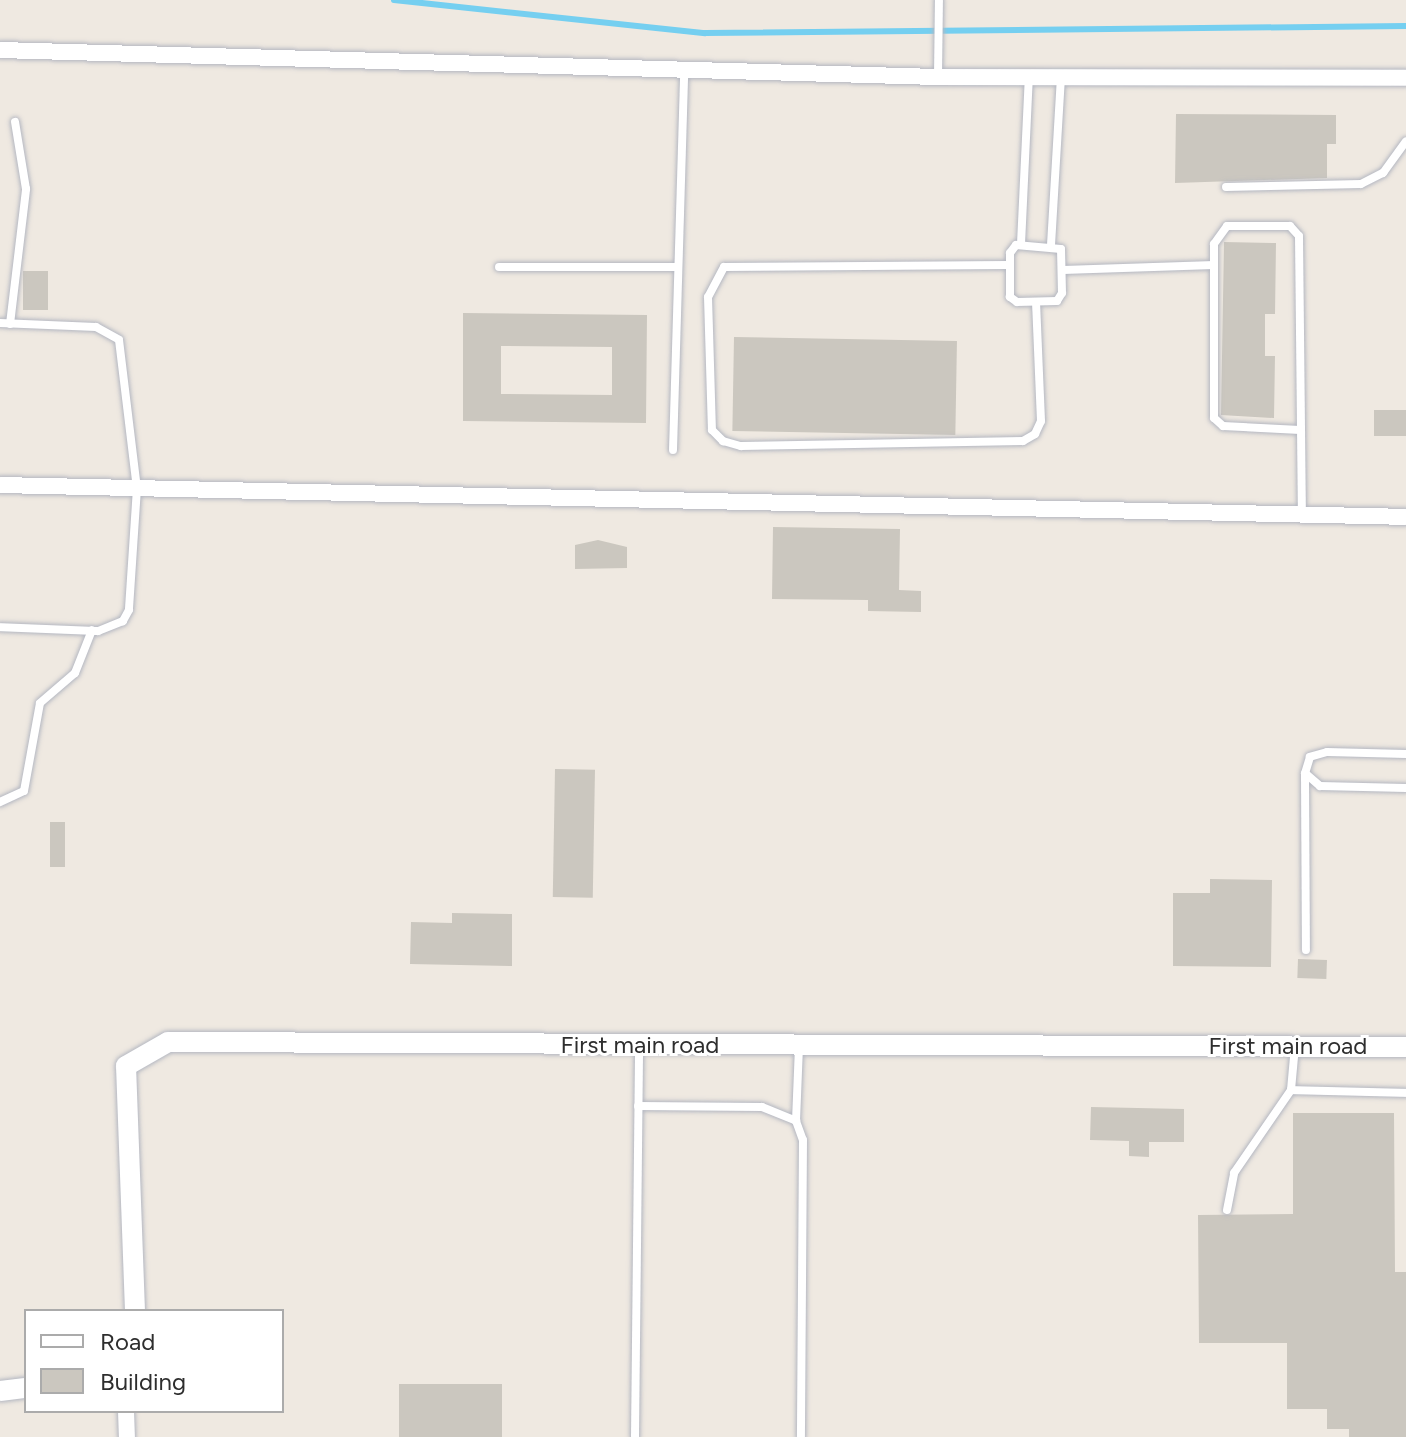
<!DOCTYPE html>
<style>
body{margin:0}
#map{position:relative;width:1406px;height:1437px;overflow:hidden;background:#efe9e1;font-family:Figtree,sans-serif}
div>[style]{position:absolute}
.stream>*{height:6px;margin:-3px;padding:0 3px;transform-origin:3px;border-radius:3px;background:#75cff0}
.building>*{inset:0;background:#cbc7bf;transform-origin:0 0}
.roads{filter:drop-shadow(0 0 2px #b4b7c1) drop-shadow(0 0 2px #b4b7c1)}
.service>*{height:8px;margin:-4px;padding:0 4px;transform-origin:4px;border-radius:4px;background:#fff}
.minor>*{height:16px;margin:-8px;padding:0 8px;transform-origin:8px;border-radius:8px;background:#fff}
.tertiary>*{height:20px;margin:-10px;padding:0 10px;transform-origin:10px;border-radius:10px;background:#fff}
span{translate:-50% -50%;white-space:nowrap;text-align:center;line-height:1.15;-webkit-text-stroke:6px #fff;paint-order:stroke}
.street-label{font-size:24px;color:#2e2e2e}
.legend{position:absolute;left:24px;top:1309px;width:260px;height:104px;box-sizing:border-box;background:#fff;border:2px solid #ababab;margin:0;padding:10px 14px;list-style:none;font-size:24px;color:#2e2e2e}
.legend li{display:flex;align-items:center;gap:16px;height:40px}
.legend b{width:40px;border:2px solid #ababab}
</style>
<div id="map">
<div class="stream">
<div style="left:394px;top:0;width:313px;rotate:6.1deg"></div>
<div style="left:705px;top:33px;width:701px;rotate:-0.57deg"></div>
</div>
<div class="building">
<div style="clip-path:polygon(1176px 114px,1336px 115px,1336px 144px,1327px 144px,1327px 178px,1175px 183px)"></div>
<div style="clip-path:polygon(1224px 242px,1276px 243px,1275px 314px,1265px 314px,1265px 356px,1275px 356px,1274px 418px,1221px 415px)"></div>
<div style="left:23px;top:271px;width:25px;height:39px"></div>
<div style="clip-path:polygon(evenodd,463px 313px,647px 315px,646px 423px,463px 421px,463px 313px,501px 346px,612px 347px,612px 395px,501px 394px,501px 346px)"></div>
<div style="left:734px;top:337px;width:223px;height:94px;rotate:1deg"></div>
<div style="left:1406px;top:410px;width:26px;height:32px;rotate:90deg"></div>
<div style="clip-path:polygon(773px 527px,900px 529px,899px 590px,921px 591px,921px 612px,868px 611px,868px 600px,772px 599px)"></div>
<div style="clip-path:polygon(598px 540px,627px 547px,627px 568px,575px 569px,575px 545px)"></div>
<div style="left:555px;top:769px;width:40px;height:128px;rotate:1deg"></div>
<div style="left:50px;top:822px;width:15px;height:45px"></div>
<div style="clip-path:polygon(1210px 879px,1272px 880px,1271px 967px,1173px 966px,1173px 893px,1210px 893px)"></div>
<div style="clip-path:polygon(452px 913px,512px 914px,512px 966px,410px 964px,411px 922px,452px 923px)"></div>
<div style="left:1298px;top:959px;width:29px;height:19px;rotate:2deg"></div>
<div style="clip-path:polygon(1091px 1107px,1184px 1109px,1184px 1142px,1149px 1142px,1149px 1157px,1129px 1156px,1129px 1141px,1090px 1140px)"></div>
<div style="clip-path:polygon(1293px 1113px,1394px 1113px,1395px 1272px,1406px 1272px,1406px 1437px,1349px 1437px,1349px 1429px,1327px 1429px,1327px 1409px,1287px 1409px,1287px 1343px,1199px 1343px,1198px 1215px,1293px 1214px)"></div>
<div style="left:399px;top:1384px;width:103px;height:53px"></div>
</div>
<div class="roads">
<div class="service">
<div style="left:938px;top:77px;width:77px;rotate:-89.3deg"></div>
<div style="left:1226px;top:187px;width:135px;rotate:-1.3deg"></div>
<div style="left:1361px;top:184px;width:25px;rotate:-27deg"></div>
<div style="left:1383px;top:173px;width:39px;rotate:-54deg"></div>
<div style="left:1021px;top:244px;width:167px;rotate:-87.3deg"></div>
<div style="left:1016px;top:245px;width:45px;rotate:5.1deg"></div>
<div style="left:1061px;top:249px;width:44px;rotate:88.7deg"></div>
<div style="left:1062px;top:293px;width:9px;rotate:122deg"></div>
<div style="left:1057px;top:301px;width:40px;rotate:178.6deg"></div>
<div style="left:1017px;top:302px;width:9px;rotate:-144deg"></div>
<div style="left:1010px;top:297px;width:44px;rotate:-90deg"></div>
<div style="left:1010px;top:253px;width:10px;rotate:-53deg"></div>
<div style="left:1051px;top:245px;width:167px;rotate:-86.6deg"></div>
<div style="left:1009px;top:265px;width:285px;rotate:179.6deg"></div>
<div style="left:724px;top:267px;width:34px;rotate:118deg"></div>
<div style="left:708px;top:297px;width:133px;rotate:88.3deg"></div>
<div style="left:712px;top:430px;width:16px;rotate:45deg"></div>
<div style="left:723px;top:441px;width:19px;rotate:16deg"></div>
<div style="left:741px;top:446px;width:282px;rotate:-1deg"></div>
<div style="left:1023px;top:441px;width:14px;rotate:-30deg"></div>
<div style="left:1035px;top:434px;width:14px;rotate:-65deg"></div>
<div style="left:1041px;top:421px;width:118px;rotate:-92.4deg"></div>
<div style="left:499px;top:267px;width:179px"></div>
<div style="left:1063px;top:270px;width:151px;rotate:-1.9deg"></div>
<div style="left:0;top:323px;width:96px;rotate:2.4deg"></div>
<div style="left:96px;top:327px;width:26px;rotate:29deg"></div>
<div style="left:119px;top:340px;width:149px;rotate:83.1deg"></div>
<div style="left:137px;top:488px;width:122px;rotate:93.8deg"></div>
<div style="left:129px;top:610px;width:13px;rotate:119deg"></div>
<div style="left:123px;top:621px;width:27px;rotate:158deg"></div>
<div style="left:98px;top:631px;width:98px;rotate:-177.7deg"></div>
<div style="left:10px;top:324px;width:136px;rotate:-83.2deg"></div>
<div style="left:26px;top:189px;width:68px;rotate:-99.3deg"></div>
<div style="left:1300px;top:430px;width:77px;rotate:-177deg"></div>
<div style="left:1223px;top:426px;width:12px;rotate:-138deg"></div>
<div style="left:1214px;top:418px;width:174px;rotate:-90deg"></div>
<div style="left:1214px;top:244px;width:22px;rotate:-54deg"></div>
<div style="left:1227px;top:226px;width:63px"></div>
<div style="left:1290px;top:226px;width:13px;rotate:48deg"></div>
<div style="left:1299px;top:236px;width:278px;rotate:89.4deg"></div>
<div style="left:673px;top:450px;width:379px;rotate:-88.3deg"></div>
<div style="left:1406px;top:754px;width:79px;rotate:-178.5deg"></div>
<div style="left:1327px;top:752px;width:18px;rotate:164deg"></div>
<div style="left:1310px;top:757px;width:17px;rotate:107deg"></div>
<div style="left:1305px;top:773px;width:20px;rotate:41deg"></div>
<div style="left:1320px;top:786px;width:86px;rotate:1.3deg"></div>
<div style="left:1305px;top:775px;width:175px;rotate:89.7deg"></div>
<div style="left:0;top:802px;width:26px;rotate:-25deg"></div>
<div style="left:24px;top:791px;width:89px;rotate:-79.7deg"></div>
<div style="left:40px;top:703px;width:46px;rotate:-40.6deg"></div>
<div style="left:75px;top:673px;width:46px;rotate:-68.4deg"></div>
<div style="left:1291px;top:1090px;width:115px;rotate:1.5deg"></div>
<div style="left:638px;top:1106px;width:124px;rotate:0.5deg"></div>
<div style="left:762px;top:1107px;width:37px;rotate:22deg"></div>
<div style="left:796px;top:1121px;width:20px;rotate:70deg"></div>
<div style="left:803px;top:1140px;width:297px;rotate:90.4deg"></div>
<div style="left:796px;top:1121px;width:75px;rotate:-87.7deg"></div>
<div style="left:1227px;top:1210px;width:38px;rotate:-79deg"></div>
<div style="left:1234px;top:1173px;width:101px;rotate:-55.5deg"></div>
<div style="left:1291px;top:1090px;width:44px;rotate:-84.8deg"></div>
<div style="left:635px;top:1437px;width:391px;rotate:-89.4deg"></div>
</div>
<div class="minor">
<div style="left:0;top:50px;width:938px;rotate:1.65deg"></div>
<div style="left:938px;top:77px;width:468px;rotate:0.1deg"></div>
<div style="left:0;top:485px;width:1406px;rotate:1.3deg"></div>
<div style="left:126px;top:1411px;width:26px;rotate:88deg"></div>
</div>
<div class="tertiary">
<div style="left:135px;top:1311px;width:245px;rotate:-92.1deg"></div>
<div style="left:126px;top:1066px;width:48px;rotate:-29.7deg"></div>
<div style="left:168px;top:1042px;width:1238px;rotate:0.23deg"></div>
<div style="left:0;top:1391px;width:26px;rotate:-7deg"></div>
</div>
</div>
<div class="street-label">
<span style="left:640px;top:1045px">First main road</span>
<span style="left:1288px;top:1046px">First main road</span>
</div>
<ul class="legend">
<li><b style="height:10px;background:#fff"></b>Road</li>
<li><b style="height:22px;background:#cbc7bf"></b>Building</li>
</ul>
</div>
